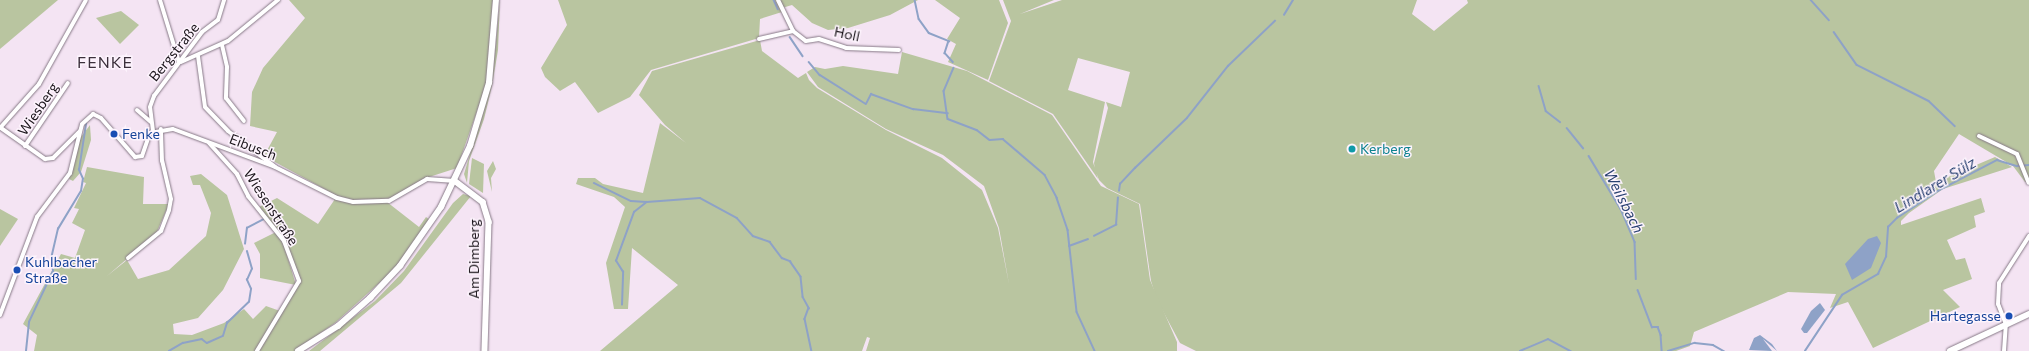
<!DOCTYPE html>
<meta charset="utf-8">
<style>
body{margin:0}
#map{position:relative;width:2029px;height:351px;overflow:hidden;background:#f4e4f3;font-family:Commissioner,sans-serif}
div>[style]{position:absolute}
.green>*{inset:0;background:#b9c5a0}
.water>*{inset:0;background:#8ea2c7}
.stream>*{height:1.5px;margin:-0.75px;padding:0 0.75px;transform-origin:0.75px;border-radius:0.75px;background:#8ea2c7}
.roads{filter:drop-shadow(0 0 1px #877987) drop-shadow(0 0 1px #877987)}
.street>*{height:4px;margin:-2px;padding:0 2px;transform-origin:2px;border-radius:2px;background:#fff}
.secondary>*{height:5.5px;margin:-2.75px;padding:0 2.75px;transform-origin:2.75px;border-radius:2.75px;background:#fff}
.dots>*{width:11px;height:11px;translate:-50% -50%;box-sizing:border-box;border:2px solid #fdf4fd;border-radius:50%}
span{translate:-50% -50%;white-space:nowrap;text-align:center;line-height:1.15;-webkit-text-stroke:3px #fdf4fd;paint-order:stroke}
.street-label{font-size:14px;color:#1b151b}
.transit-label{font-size:14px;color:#164399}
.left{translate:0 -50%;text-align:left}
.right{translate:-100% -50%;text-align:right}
.culture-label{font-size:14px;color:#0d838f}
.water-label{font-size:15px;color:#294171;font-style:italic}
.quarter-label{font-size:16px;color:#3c303c;letter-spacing:1px}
</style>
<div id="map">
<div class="green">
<div style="clip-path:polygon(0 0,58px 0,0 49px)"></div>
<div style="clip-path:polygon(289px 0,493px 0,487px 83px,457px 168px,426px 178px,389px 199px,353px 200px,337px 196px,264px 156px,277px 132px,250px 126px,252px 92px,263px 68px,305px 18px)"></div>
<div style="clip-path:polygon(500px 0,498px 50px,492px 86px,484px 119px,469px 161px,467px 183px,464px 174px,492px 81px)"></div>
<div style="clip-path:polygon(558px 0,777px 0,782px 12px,760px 19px,759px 38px,651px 70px,630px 97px,598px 113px,575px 82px,560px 91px,545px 77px,541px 68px,567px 25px)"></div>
<div style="clip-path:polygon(780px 0,918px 0,890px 15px,848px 28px,828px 30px,812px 23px,792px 5px,782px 8px)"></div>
<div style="clip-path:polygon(935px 0,999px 0,1008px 23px,988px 80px,948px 62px,956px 44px,947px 39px,960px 18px)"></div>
<div style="clip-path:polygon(1003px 0,1054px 0,1020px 14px,1062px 0,1417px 0,1412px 14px,1434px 31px,1468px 3px,1467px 0,2029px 0,2029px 180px,2025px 182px,2013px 166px,1959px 134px,1934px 171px,1936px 182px,1995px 157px,2012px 167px,1943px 189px,1909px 213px,1901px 221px,1901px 225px,1981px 198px,1985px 212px,1974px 216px,1976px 227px,1947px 240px,1956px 260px,1965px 258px,1972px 279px,1943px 290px,1960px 307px,1873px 348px,1848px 302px,1830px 308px,1836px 294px,1788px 292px,1694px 332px,1690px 346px,1676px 351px,1196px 351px,1180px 343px,1157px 300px,1151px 281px,1140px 204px,1107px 188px,1099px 180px,1095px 170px,1094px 163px,1108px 108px,1106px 102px,1121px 107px,1130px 72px,1078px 58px,1068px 90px,1105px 102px,1093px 162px,1098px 179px,1053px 114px,989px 81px,1011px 21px)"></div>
<div style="clip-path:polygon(121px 11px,139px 25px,120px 44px,96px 18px)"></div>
<div style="clip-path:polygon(760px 40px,762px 51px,798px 78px,806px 73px,809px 80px,817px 88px,886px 130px,942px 158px,982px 190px,998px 228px,1009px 284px,999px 228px,984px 186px,943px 155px,886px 129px,818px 87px,807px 72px,815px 67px,825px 69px,843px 66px,898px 74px,902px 52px,967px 71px,1052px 115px,1101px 186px,1139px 204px,1150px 280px,1177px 342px,1177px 351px,866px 351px,870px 338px,867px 337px,862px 351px,600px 351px,678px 285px,632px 248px,628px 309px,614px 309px,606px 263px,625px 207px,614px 197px,576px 184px,578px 178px,595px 178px,603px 184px,643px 193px,660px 123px,686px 143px,665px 125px,639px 95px,652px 71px)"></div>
<div style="clip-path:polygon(90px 125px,91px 140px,81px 172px,73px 181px,69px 179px,78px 141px)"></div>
<div style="clip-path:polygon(472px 158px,484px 164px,483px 193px,469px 184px)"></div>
<div style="clip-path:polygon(493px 161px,496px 169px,491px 178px,492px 192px,487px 171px)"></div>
<div style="clip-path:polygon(87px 167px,144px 177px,143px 204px,169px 204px,156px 234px,107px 276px,127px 260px,138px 279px,169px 270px,206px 236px,211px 213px,200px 185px,193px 185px,190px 176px,201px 174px,227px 195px,244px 249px,223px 290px,198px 318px,173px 324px,174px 334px,192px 335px,224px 323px,244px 309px,253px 319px,266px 306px,280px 311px,256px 351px,34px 351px,37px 335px,23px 324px,61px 254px,75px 258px,85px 230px,72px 223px,79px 209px,74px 208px,86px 183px,83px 182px)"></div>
<div style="clip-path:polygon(463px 194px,471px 196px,401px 283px,320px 351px,309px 351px,375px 301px,404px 271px,453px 203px)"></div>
<div style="clip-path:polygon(277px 198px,318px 224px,335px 199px,387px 202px,419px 227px,426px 217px,430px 220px,398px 266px,335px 323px,295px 351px,258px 351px,299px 282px,285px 241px,259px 207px)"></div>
<div style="clip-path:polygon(0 209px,18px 219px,0 246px)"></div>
<div style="clip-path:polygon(276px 232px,283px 242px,296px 285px,260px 278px,260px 254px,254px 243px)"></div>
</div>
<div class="water">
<div style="clip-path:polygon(1877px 236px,1881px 243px,1871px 268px,1852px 280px,1845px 264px,1868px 239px)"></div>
<div style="clip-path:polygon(1820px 303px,1825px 310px,1807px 333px,1804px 333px,1801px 329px,1811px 311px)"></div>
<div style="clip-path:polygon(1760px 335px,1772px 344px,1777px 351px,1763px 339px,1772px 351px,1749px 350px,1754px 338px)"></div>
</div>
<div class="stream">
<div style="left:774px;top:0;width:10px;rotate:66deg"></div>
<div style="left:915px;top:0;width:19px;rotate:78deg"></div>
<div style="left:919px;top:19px;width:17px;rotate:54deg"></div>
<div style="left:929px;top:33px;width:22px;rotate:22deg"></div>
<div style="left:949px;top:41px;width:13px;rotate:108deg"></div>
<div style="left:945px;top:53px;width:12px;rotate:48deg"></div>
<div style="left:1811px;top:0;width:27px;rotate:48deg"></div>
<div style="left:1284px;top:15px;width:17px;rotate:-59deg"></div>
<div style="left:1834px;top:32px;width:40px;rotate:55.1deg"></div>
<div style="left:1857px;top:65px;width:80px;rotate:26.6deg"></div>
<div style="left:1929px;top:101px;width:36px;rotate:44deg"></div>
<div style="left:790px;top:37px;width:23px;rotate:56deg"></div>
<div style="left:809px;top:62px;width:17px;rotate:50deg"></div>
<div style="left:820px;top:75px;width:54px;rotate:32.2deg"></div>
<div style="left:866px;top:104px;width:11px;rotate:-63deg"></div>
<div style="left:871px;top:94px;width:45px;rotate:19.7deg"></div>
<div style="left:913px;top:109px;width:35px;rotate:7deg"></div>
<div style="left:954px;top:68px;width:25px;rotate:113deg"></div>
<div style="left:944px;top:91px;width:28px;rotate:82deg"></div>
<div style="left:948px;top:119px;width:31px;rotate:21deg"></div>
<div style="left:977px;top:130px;width:16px;rotate:38deg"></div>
<div style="left:990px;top:140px;width:13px;rotate:-4deg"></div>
<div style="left:1003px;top:139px;width:55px;rotate:40.6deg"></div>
<div style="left:1045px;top:175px;width:26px;rotate:62deg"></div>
<div style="left:1057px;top:198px;width:34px;rotate:71deg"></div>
<div style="left:1068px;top:230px;width:82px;rotate:83.7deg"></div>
<div style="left:1077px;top:312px;width:43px;rotate:65.2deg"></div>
<div style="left:1539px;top:86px;width:26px;rotate:74deg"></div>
<div style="left:1546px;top:111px;width:18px;rotate:38deg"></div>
<div style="left:1567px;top:128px;width:26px;rotate:51deg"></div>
<div style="left:1589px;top:156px;width:62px;rotate:58.9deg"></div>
<div style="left:1621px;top:209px;width:36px;rotate:67deg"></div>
<div style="left:1635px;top:242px;width:37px;rotate:88deg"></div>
<div style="left:594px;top:183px;width:41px;rotate:25.9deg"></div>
<div style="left:631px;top:201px;width:15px;rotate:4deg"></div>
<div style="left:1119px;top:191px;width:7px;rotate:-82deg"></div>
<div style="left:1120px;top:184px;width:22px;rotate:-47deg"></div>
<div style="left:1135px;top:168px;width:72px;rotate:-43.9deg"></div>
<div style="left:1187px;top:118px;width:66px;rotate:-51.7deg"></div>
<div style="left:1228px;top:66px;width:65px;rotate:-43.8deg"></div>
<div style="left:1094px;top:236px;width:25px;rotate:-27deg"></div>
<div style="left:1116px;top:225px;width:27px;rotate:-86deg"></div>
<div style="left:245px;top:244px;width:16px;rotate:-83deg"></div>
<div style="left:247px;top:228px;width:19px;rotate:-28deg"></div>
<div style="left:1069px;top:246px;width:20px;rotate:-20deg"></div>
<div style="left:1638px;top:290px;width:40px;rotate:69deg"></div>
<div style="left:1652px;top:327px;width:6px"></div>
<div style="left:1658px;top:327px;width:9px;rotate:69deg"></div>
<div style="left:1661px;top:335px;width:16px;rotate:86deg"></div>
<div style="left:622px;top:305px;width:33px;rotate:-88deg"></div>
<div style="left:623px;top:272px;width:13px;rotate:-122deg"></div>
<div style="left:616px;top:261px;width:52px;rotate:-69.8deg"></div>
<div style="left:634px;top:212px;width:16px;rotate:-38deg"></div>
<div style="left:647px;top:202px;width:53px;rotate:-4.3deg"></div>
<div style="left:700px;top:198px;width:42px;rotate:28.4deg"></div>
<div style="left:737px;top:218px;width:24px;rotate:48deg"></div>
<div style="left:753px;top:236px;width:18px;rotate:19deg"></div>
<div style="left:770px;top:242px;width:20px;rotate:53deg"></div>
<div style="left:782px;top:258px;width:9px;rotate:21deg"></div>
<div style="left:790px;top:261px;width:19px;rotate:55deg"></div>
<div style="left:801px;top:277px;width:20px;rotate:84deg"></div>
<div style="left:803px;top:297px;width:13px;rotate:61deg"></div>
<div style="left:809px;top:308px;width:12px;rotate:110deg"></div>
<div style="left:805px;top:319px;width:33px;rotate:78deg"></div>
<div style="left:26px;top:351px;width:29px;rotate:-84deg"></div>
<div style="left:29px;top:322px;width:56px;rotate:-64.8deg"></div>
<div style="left:53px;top:271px;width:12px;rotate:-99deg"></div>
<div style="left:51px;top:259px;width:31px;rotate:-77deg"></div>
<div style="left:58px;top:229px;width:44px;rotate:-58.8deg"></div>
<div style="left:81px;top:191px;width:12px;rotate:-81deg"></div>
<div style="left:83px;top:179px;width:10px;rotate:-114deg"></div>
<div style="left:79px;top:170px;width:47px;rotate:-81.3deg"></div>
<div style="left:169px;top:351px;width:16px;rotate:-30deg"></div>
<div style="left:183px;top:343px;width:19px;rotate:-12deg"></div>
<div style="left:202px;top:339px;width:6px;rotate:39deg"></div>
<div style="left:207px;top:343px;width:17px;rotate:-24deg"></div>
<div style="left:223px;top:336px;width:14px;rotate:-73deg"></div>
<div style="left:227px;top:323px;width:30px;rotate:-44deg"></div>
<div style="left:249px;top:302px;width:13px;rotate:-81deg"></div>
<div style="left:251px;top:289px;width:10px;rotate:-114deg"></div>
<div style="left:247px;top:280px;width:12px;rotate:-66deg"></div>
<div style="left:252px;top:269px;width:18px;rotate:-106deg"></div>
<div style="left:1520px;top:351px;width:30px;rotate:-23deg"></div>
<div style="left:1548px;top:339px;width:26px;rotate:28deg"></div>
<div style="left:1668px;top:351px;width:28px;rotate:-17deg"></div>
<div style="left:1695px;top:343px;width:18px;rotate:6deg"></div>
<div style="left:1713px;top:345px;width:13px;rotate:29deg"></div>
<div style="left:1805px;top:351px;width:67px;rotate:-56.5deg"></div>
<div style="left:1842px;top:295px;width:42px;rotate:-30.3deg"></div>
<div style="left:1878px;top:274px;width:19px;rotate:-65deg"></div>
<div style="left:1886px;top:257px;width:30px;rotate:-86deg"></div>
<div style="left:1888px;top:227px;width:13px;rotate:-45deg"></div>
<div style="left:1897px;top:218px;width:49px;rotate:-33.4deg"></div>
<div style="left:1938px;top:191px;width:67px;rotate:-27.7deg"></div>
<div style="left:1997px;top:160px;width:21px;rotate:17deg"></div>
<div style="left:2017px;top:166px;width:12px;rotate:-5deg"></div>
</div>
<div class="roads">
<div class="street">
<div style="left:160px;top:0;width:65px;rotate:73deg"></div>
<div style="left:778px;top:0;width:34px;rotate:64deg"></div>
<div style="left:793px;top:31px;width:16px;rotate:38deg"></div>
<div style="left:806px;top:41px;width:13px;rotate:-9deg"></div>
<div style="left:819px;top:39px;width:28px;rotate:18deg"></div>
<div style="left:846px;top:48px;width:53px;rotate:2.2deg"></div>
<div style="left:759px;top:39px;width:35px;rotate:-13deg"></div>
<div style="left:222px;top:45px;width:23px;rotate:77deg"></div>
<div style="left:227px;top:67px;width:31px;rotate:92deg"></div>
<div style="left:226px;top:98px;width:29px;rotate:52deg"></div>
<div style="left:198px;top:56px;width:51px;rotate:82.2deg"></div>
<div style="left:205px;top:107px;width:33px;rotate:46deg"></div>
<div style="left:228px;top:131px;width:58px;rotate:37.3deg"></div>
<div style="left:181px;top:62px;width:51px;rotate:-24.1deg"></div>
<div style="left:228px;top:41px;width:65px;rotate:-39.4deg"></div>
<div style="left:137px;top:110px;width:18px;rotate:41deg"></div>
<div style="left:0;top:128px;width:59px;rotate:-48.4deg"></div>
<div style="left:39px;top:84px;width:96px;rotate:-60.8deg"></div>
<div style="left:1px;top:128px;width:54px;rotate:35.2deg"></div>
<div style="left:45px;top:159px;width:8px;rotate:-7deg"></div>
<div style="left:53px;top:158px;width:38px;rotate:-45deg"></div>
<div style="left:153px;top:131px;width:24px;rotate:-97deg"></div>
<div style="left:150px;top:107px;width:12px;rotate:-70deg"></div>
<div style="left:154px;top:96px;width:80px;rotate:-53.1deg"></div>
<div style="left:202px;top:32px;width:20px;rotate:-37deg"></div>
<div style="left:218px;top:20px;width:21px;rotate:-73deg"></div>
<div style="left:1979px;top:136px;width:42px;rotate:25.3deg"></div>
<div style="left:2017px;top:154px;width:31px;rotate:68deg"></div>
<div style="left:209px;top:143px;width:42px;rotate:47.9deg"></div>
<div style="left:237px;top:174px;width:25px;rotate:63deg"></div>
<div style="left:248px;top:196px;width:58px;rotate:51.3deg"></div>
<div style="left:284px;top:241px;width:43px;rotate:69.4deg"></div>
<div style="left:299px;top:281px;width:82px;rotate:121deg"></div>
<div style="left:25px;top:146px;width:76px;rotate:-55.7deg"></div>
<div style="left:128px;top:258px;width:43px;rotate:-39.3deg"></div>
<div style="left:161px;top:231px;width:22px;rotate:-69deg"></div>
<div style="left:169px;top:210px;width:11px;rotate:-80deg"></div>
<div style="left:171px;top:199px;width:39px;rotate:-103deg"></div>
<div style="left:162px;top:161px;width:32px;rotate:-92deg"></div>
<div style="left:0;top:315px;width:105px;rotate:-69.3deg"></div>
<div style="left:37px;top:217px;width:55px;rotate:-53.1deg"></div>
<div style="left:70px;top:173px;width:50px;rotate:-76.2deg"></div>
<div style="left:82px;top:124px;width:15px;rotate:-42deg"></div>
<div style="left:93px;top:114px;width:9px;rotate:27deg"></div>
<div style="left:101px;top:118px;width:52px;rotate:48.9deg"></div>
<div style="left:135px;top:157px;width:7px;rotate:-8deg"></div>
<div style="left:142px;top:156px;width:24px;rotate:-71deg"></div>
<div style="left:150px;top:133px;width:23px;rotate:-10deg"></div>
<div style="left:173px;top:129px;width:109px;rotate:20.4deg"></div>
<div style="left:275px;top:167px;width:69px;rotate:26.6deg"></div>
<div style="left:337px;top:198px;width:16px;rotate:14deg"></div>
<div style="left:353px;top:202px;width:36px;rotate:-2deg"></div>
<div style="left:389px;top:201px;width:44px;rotate:-30.1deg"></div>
<div style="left:427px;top:179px;width:28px;rotate:4deg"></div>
<div style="left:2005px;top:322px;width:19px;rotate:-111deg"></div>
<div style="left:1998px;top:304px;width:21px;rotate:-87deg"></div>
<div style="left:1999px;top:283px;width:56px;rotate:-57.4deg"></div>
<div style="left:2004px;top:351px;width:27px;rotate:-86deg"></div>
</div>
<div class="secondary">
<div style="left:455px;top:181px;width:35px;rotate:37deg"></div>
<div style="left:483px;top:202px;width:21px;rotate:73deg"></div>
<div style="left:489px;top:222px;width:129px;rotate:91.8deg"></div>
<div style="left:298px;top:351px;width:47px;rotate:-32deg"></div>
<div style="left:338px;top:326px;width:43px;rotate:-41.2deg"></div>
<div style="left:370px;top:298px;width:44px;rotate:-46.8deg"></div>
<div style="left:400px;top:266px;width:72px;rotate:-55.2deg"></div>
<div style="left:441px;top:207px;width:68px;rotate:-64.6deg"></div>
<div style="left:470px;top:146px;width:66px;rotate:-73.2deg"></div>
<div style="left:489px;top:83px;width:83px;rotate:-85.2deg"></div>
<div style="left:1950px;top:351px;width:87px;rotate:-25.1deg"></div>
</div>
</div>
<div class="dots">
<div style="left:114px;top:134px;background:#1a4fb4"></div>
<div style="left:1352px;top:149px;background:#0f9aa8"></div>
<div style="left:17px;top:270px;background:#1a4fb4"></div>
<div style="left:2009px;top:316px;background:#1a4fb4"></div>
</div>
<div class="street-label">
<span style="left:847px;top:34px;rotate:12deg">Holl</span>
<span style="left:174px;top:52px;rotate:-51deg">Bergstraße</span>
<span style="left:38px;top:109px;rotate:-56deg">Wiesberg</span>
<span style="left:253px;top:147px;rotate:21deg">Eibusch</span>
<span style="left:271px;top:207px;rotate:57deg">Wiesenstraße</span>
<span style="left:474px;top:259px;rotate:-90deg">Am Dimberg</span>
</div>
<div class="transit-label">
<span class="left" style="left:122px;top:134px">Fenke</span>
<span class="left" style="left:25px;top:270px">Kuhlbacher<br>Straße</span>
<span class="right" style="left:2001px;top:316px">Hartegasse</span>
</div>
<div class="culture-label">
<span class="left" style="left:1360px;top:149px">Kerberg</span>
</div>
<div class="water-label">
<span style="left:1935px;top:185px;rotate:-31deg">Lindlarer Sülz</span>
<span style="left:1624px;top:201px;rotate:63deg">Weilsbach</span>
</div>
<div class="quarter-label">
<span style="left:105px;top:62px">FENKE</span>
</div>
</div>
